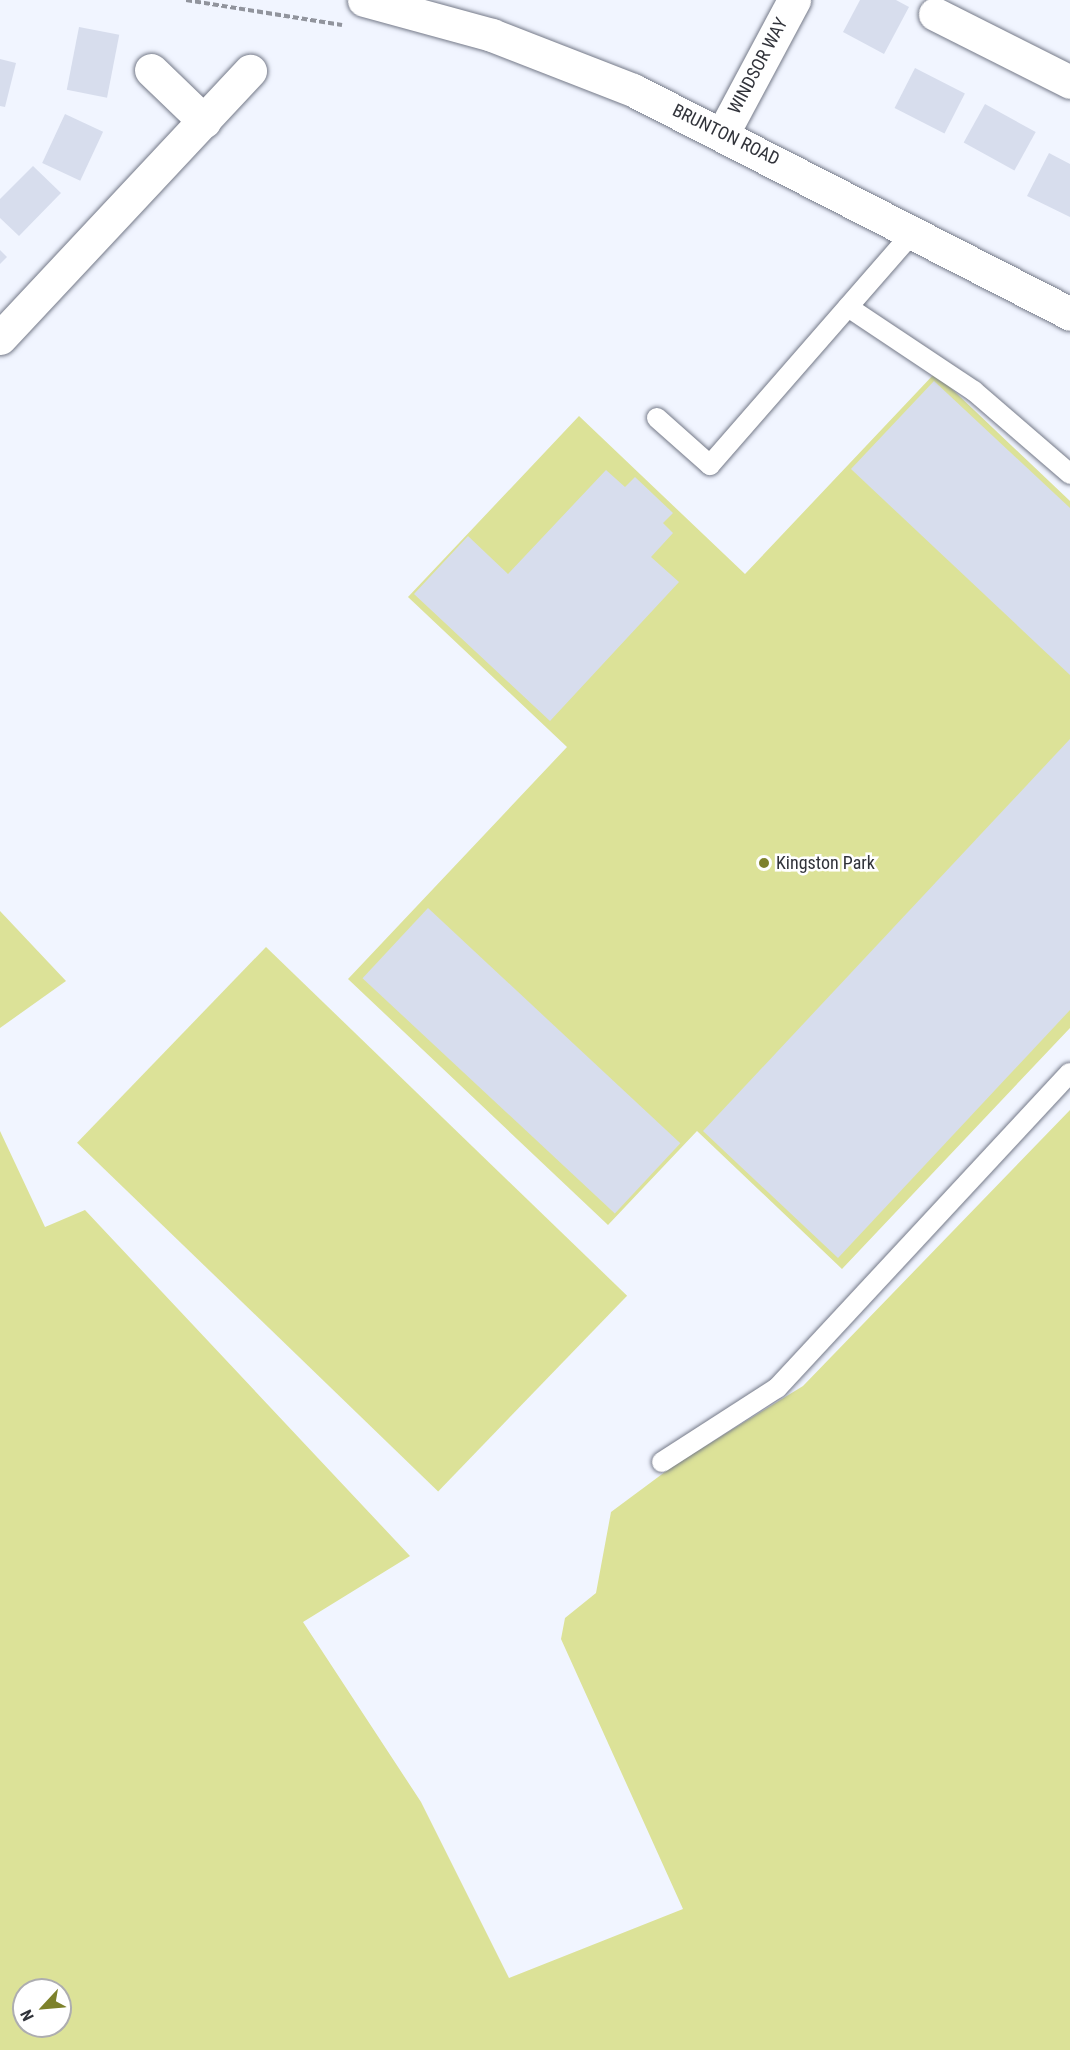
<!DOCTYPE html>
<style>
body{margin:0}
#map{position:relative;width:1070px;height:2050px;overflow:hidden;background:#f1f5ff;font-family:"Roboto Condensed",sans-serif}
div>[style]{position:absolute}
.green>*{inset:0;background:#dce298;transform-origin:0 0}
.building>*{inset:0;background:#d7dded;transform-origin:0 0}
.path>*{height:4px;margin-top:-2px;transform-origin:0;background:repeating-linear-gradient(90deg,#91949d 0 6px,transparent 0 9px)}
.roads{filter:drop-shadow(0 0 2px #747988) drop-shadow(0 0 2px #747988)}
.lane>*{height:20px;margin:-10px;padding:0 10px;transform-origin:10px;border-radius:10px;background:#fff}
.street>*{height:33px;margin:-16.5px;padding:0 16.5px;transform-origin:16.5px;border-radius:16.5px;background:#fff}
.secondary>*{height:33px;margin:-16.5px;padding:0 16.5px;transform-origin:16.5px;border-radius:16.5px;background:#fff}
.dots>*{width:16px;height:16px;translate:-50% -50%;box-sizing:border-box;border:3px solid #fff;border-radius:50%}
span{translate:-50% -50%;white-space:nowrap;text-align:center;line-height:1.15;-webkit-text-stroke:5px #fff;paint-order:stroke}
.street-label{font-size:18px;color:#31333a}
.poi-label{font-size:18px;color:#31333a}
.left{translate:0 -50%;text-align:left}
.north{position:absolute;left:12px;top:1978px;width:60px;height:60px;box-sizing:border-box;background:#fff;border:2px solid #adadb0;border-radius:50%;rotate:244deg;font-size:16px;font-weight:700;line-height:24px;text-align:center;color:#31333a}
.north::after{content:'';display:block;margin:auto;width:21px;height:27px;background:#7d812b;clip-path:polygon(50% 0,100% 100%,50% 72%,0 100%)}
</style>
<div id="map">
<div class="green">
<div style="clip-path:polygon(935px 373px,1070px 501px,1070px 1028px,842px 1269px,697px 1131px,608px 1225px,348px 979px,567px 747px,408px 597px,579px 416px,745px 574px)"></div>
<div style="clip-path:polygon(0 911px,66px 981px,0 1028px)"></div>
<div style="left:266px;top:947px;width:502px;height:272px;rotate:44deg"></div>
<div style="clip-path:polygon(evenodd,1070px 1110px,1070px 2050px,0 2050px,0 1131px,45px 1227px,85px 1210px,410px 1556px,303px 1622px,421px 1802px,509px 1978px,683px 1909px,561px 1639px,565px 1618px,596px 1593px,611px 1512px,673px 1466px,803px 1386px,1070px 1110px,24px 1990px,60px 1990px,60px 2026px,24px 2026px,24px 1990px)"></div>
</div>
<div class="building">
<div style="clip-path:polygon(860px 0,896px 0,909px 7px,884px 54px,843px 32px)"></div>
<div style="left:79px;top:27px;width:41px;height:64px;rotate:11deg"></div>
<div style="clip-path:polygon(0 59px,16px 63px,5px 107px,0 106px)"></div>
<div style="left:915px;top:68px;width:56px;height:45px;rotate:27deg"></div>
<div style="left:985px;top:104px;width:58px;height:44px;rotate:29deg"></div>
<div style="left:65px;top:114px;width:42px;height:54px;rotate:25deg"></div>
<div style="clip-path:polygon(1049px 153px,1070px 164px,1070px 217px,1027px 196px)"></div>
<div style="clip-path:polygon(33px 166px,61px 193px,19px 236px,0 218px,0 199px)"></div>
<div style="clip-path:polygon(0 250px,7px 257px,0 264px)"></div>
<div style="clip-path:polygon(934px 381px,1070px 508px,1070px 675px,851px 469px)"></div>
<div style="clip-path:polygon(606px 470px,625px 487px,635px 477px,673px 513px,663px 523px,673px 533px,651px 557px,679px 582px,550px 721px,414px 594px,468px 536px,508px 574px)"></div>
<div style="clip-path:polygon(1070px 739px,1070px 1010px,838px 1258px,703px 1131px)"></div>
<div style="left:428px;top:908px;width:345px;height:96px;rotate:43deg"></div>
</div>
<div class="path">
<div style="left:186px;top:0;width:158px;rotate:9.1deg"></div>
</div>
<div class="roads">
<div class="lane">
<div style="left:848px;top:307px;width:151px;rotate:33.7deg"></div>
<div style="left:974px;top:391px;width:127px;rotate:40.8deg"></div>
<div style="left:657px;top:418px;width:71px;rotate:41.6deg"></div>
<div style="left:710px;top:465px;width:312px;rotate:-48.9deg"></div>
<div style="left:662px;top:1462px;width:137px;rotate:-32.8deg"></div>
<div style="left:777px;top:1388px;width:430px;rotate:-47.1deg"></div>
</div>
<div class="street">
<div style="left:935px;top:14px;width:151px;rotate:26.7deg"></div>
<div style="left:151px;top:70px;width:74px;rotate:43.9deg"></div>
<div style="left:723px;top:133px;width:151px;rotate:-61.9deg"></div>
<div style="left:0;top:338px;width:366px;rotate:-46.9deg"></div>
</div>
<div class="secondary">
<div style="left:364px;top:0;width:133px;rotate:15.3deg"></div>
<div style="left:492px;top:35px;width:151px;rotate:21.3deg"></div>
<div style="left:633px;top:90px;width:491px;rotate:27.1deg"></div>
</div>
</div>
<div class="dots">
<div style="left:764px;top:863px;background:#7d812b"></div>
</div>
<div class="street-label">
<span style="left:758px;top:66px;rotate:-62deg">WINDSOR WAY</span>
<span style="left:726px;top:135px;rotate:26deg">BRUNTON ROAD</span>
</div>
<div class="poi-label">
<span class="left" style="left:776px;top:863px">Kingston Park</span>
</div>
<div class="north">N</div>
</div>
